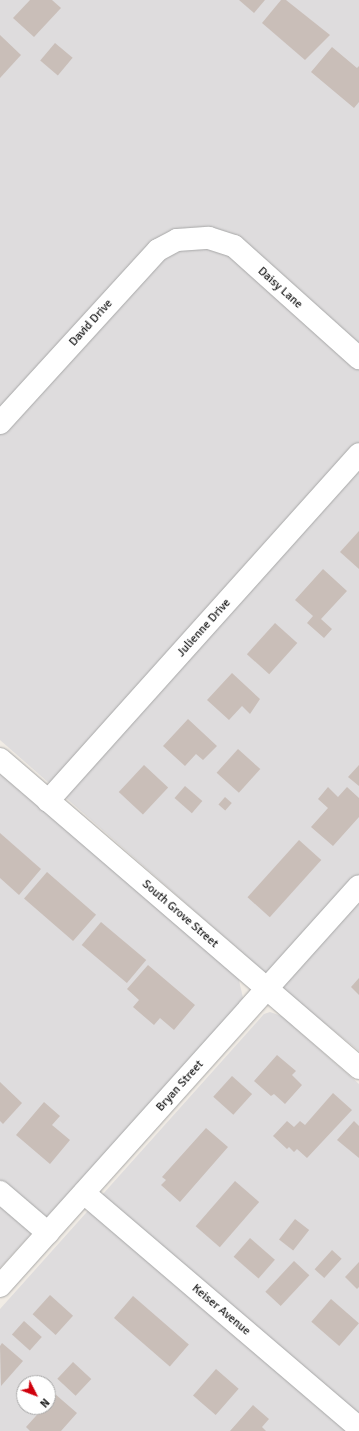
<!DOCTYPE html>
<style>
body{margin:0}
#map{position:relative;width:359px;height:1431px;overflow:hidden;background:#f1ece5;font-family:Signika,sans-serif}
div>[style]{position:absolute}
.residential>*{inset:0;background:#dedcdd}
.building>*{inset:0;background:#c9beb8;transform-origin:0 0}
.roads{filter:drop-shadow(0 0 1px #a7a7a7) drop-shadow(0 0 1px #a7a7a7)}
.street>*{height:22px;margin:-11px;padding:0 11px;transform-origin:11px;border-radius:11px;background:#fff}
span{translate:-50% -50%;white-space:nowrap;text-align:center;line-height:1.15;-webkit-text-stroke:3px #fff;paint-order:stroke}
.street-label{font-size:12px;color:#202020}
.north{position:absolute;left:16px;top:1375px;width:40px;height:40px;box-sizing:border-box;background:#fff;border:1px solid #a6a6a6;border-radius:50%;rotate:132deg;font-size:11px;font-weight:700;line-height:16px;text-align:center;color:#202020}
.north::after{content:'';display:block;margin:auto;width:14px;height:18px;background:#cf000c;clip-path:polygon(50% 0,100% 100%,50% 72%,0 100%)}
</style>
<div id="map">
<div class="residential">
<div style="clip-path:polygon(0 0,359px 0,359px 1051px,302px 1005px,0 740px)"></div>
<div style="clip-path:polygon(0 774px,238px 976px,243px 998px,241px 1004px,0 1268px)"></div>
<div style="clip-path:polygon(evenodd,270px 1012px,290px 1019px,293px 1026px,359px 1084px,359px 1431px,0 1431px,0 1309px,264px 1014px,270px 1012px,24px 1383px,48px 1383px,48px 1407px,24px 1407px,24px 1383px)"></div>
</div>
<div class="building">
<div style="clip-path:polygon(30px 0,52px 0,61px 8px,34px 37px,13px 18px)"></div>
<div style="clip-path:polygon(239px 0,265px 0,254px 13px)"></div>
<div style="clip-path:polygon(281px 0,286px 0,330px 35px,305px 60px,262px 23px)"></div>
<div style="clip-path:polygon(0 35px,21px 55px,0 78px)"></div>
<div style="left:55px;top:43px;width:23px;height:23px;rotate:40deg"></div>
<div style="clip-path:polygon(332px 47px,357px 68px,359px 66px,359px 102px,354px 108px,311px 72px)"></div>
<div style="clip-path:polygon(359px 531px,359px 569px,340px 552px)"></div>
<div style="clip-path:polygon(323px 569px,347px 591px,321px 619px,332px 629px,324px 638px,307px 623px,313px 616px,295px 600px)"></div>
<div style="left:275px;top:623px;width:30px;height:42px;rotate:42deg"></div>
<div style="clip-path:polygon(232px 673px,260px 699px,250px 714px,242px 706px,229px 720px,207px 700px)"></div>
<div style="clip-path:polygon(188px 719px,217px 746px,203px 760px,196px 754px,185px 766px,163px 746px)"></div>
<div style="left:238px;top:749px;width:30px;height:32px;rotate:42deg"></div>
<div style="left:144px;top:765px;width:33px;height:37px;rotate:43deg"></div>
<div style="clip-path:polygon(359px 765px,359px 786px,348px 777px)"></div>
<div style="left:185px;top:786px;width:23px;height:16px;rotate:41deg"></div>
<div style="clip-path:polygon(328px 787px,338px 797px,347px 787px,359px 798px,359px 817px,333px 846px,311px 827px,328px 808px,318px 799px)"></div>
<div style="left:225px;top:797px;width:9px;height:10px;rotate:41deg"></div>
<div style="clip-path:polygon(0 833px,41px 869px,19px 895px,0 878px)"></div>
<div style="left:299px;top:840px;width:30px;height:77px;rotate:42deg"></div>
<div style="left:47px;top:872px;width:65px;height:35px;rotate:41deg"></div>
<div style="left:101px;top:922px;width:59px;height:30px;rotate:40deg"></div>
<div style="clip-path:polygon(148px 965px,195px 1005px,174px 1030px,160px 1018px,154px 1025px,133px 1007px,139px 1000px,127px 989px)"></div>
<div style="clip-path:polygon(359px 978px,359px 995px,351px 987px)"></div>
<div style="clip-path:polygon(277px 1055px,296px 1071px,292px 1075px,302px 1085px,285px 1104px,274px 1094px,271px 1096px,254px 1081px)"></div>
<div style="left:232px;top:1076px;width:27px;height:28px;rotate:42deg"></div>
<div style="clip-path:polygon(0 1082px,22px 1103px,3px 1124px,0 1121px)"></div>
<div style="clip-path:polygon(333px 1093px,352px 1110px,307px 1158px,297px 1149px,294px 1152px,289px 1147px,287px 1149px,273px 1136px,287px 1121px,294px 1127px,300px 1121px,305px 1125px)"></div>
<div style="clip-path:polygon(44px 1102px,60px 1116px,52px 1125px,70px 1140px,50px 1164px,16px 1135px)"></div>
<div style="clip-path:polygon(354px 1121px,359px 1126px,359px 1158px,337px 1140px)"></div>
<div style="clip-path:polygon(206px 1128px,228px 1147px,180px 1202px,161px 1185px,166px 1180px,162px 1177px)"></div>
<div style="left:235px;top:1181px;width:32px;height:60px;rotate:41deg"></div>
<div style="left:295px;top:1219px;width:18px;height:26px;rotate:38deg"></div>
<div style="left:250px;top:1238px;width:33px;height:25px;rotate:41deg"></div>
<div style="left:332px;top:1250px;width:13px;height:26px;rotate:42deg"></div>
<div style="left:294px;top:1261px;width:21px;height:42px;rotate:43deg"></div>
<div style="clip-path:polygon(359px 1262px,359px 1287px,357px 1289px,345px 1277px)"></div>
<div style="left:50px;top:1295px;width:31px;height:26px;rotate:42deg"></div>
<div style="left:133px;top:1296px;width:74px;height:29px;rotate:41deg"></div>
<div style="left:331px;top:1299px;width:37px;height:30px;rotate:41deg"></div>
<div style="left:24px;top:1321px;width:24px;height:18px;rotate:42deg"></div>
<div style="clip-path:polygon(2px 1343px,23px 1361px,1px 1386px,0 1346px)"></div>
<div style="left:73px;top:1362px;width:25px;height:23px;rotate:43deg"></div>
<div style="left:216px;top:1369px;width:30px;height:35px;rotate:41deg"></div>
<div style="clip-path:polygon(55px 1394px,77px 1413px,61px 1431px,30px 1431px,26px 1427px,44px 1407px,48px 1407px,48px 1402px)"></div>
<div style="clip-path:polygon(253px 1405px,269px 1419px,262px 1427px,266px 1431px,230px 1431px)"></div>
</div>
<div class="roads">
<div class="street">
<div style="left:0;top:423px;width:234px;rotate:-47.6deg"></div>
<div style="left:158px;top:250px;width:21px;rotate:-28deg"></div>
<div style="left:177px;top:240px;width:32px;rotate:-4deg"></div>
<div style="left:209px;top:238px;width:26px;rotate:18deg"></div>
<div style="left:234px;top:246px;width:168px;rotate:41.9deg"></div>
<div style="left:0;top:759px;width:474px;rotate:40.7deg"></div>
<div style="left:48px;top:801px;width:466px;rotate:-48.1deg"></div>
<div style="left:0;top:1192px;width:63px;rotate:40.5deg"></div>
<div style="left:84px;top:1193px;width:362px;rotate:40.5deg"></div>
<div style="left:0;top:1286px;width:537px;rotate:-48.09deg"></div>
</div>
</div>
<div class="street-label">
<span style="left:280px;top:288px;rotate:42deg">Daisy Lane</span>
<span style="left:91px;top:323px;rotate:-48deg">David Drive</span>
<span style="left:204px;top:628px;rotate:-48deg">Julienne Drive</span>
<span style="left:180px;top:914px;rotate:41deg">South Grove Street</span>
<span style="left:180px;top:1086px;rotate:-48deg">Bryan Street</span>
<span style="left:221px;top:1310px;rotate:40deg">Keiser Avenue</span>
</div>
<div class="north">N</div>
</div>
